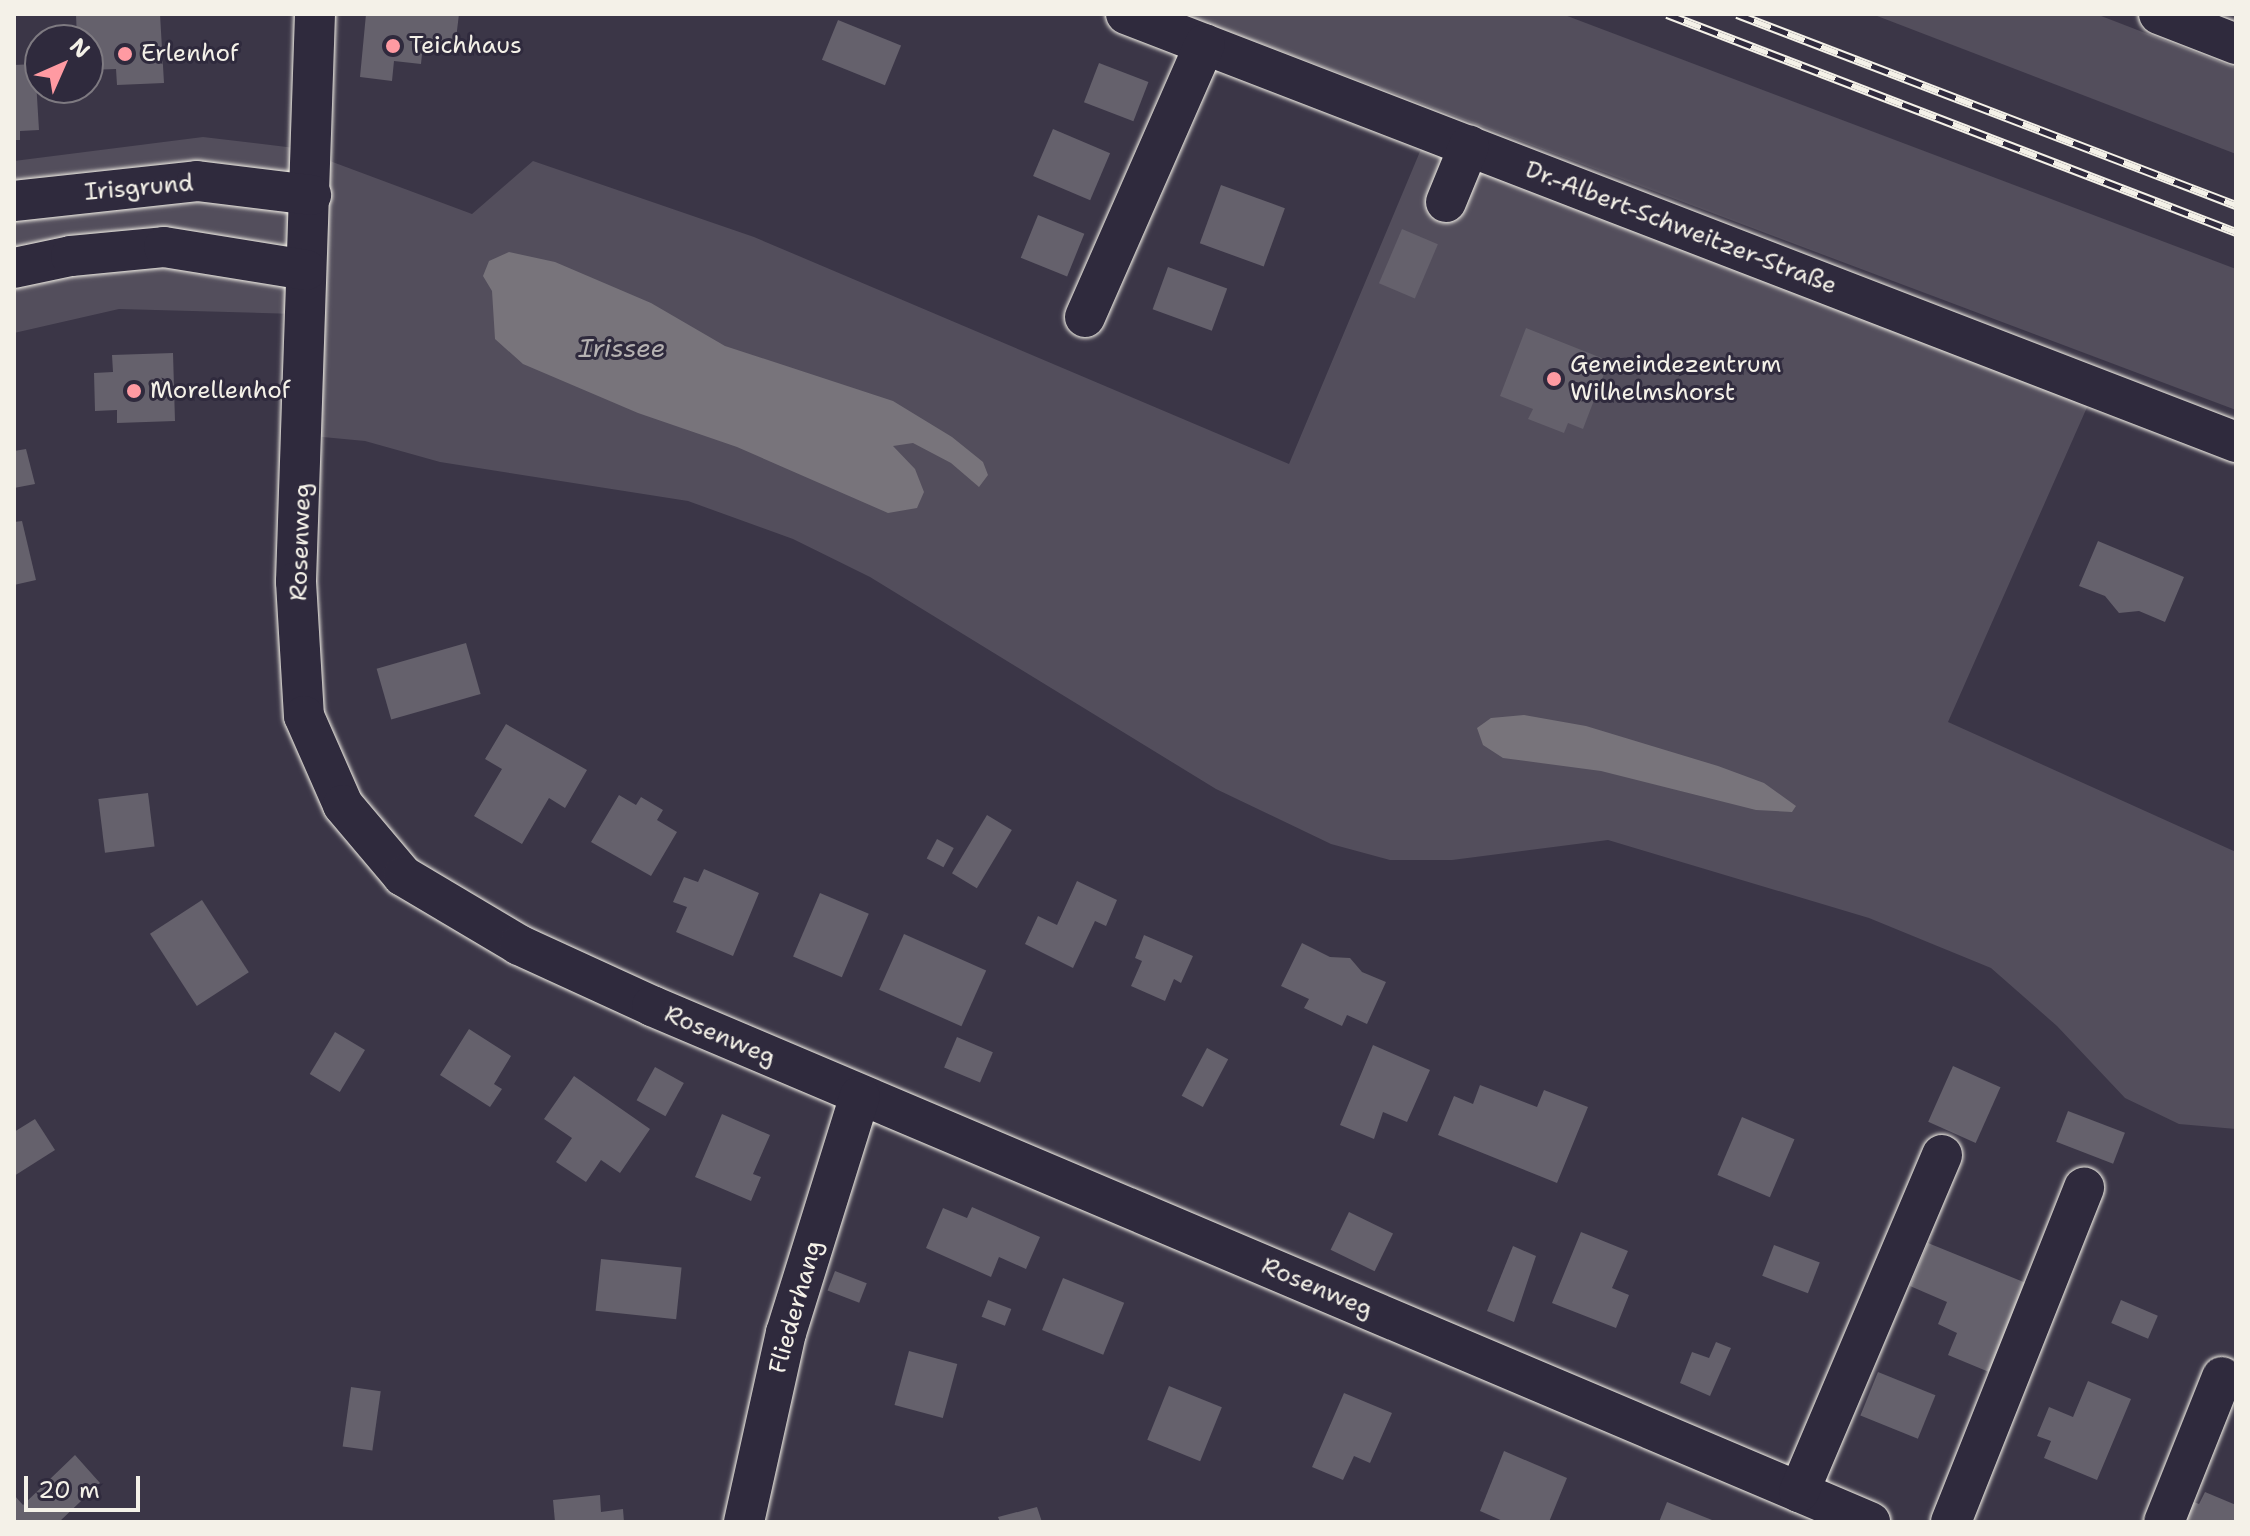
<!DOCTYPE html>
<meta charset="utf-8">
<style>
body{margin:0}
#map{position:relative;width:2250px;height:1536px;overflow:hidden;background:#3b3647;font-family:"Shantell Sans",sans-serif}
div>[style]{position:absolute}
.green>*{inset:0;background:#534e5c}
.water>*{inset:0;background:#78747b}
.building>*{inset:0;background:#65616c;transform-origin:0 0}
.roads{filter:drop-shadow(0 0 2px #f4f1e8) drop-shadow(0 0 2px #f4f1e8)}
.minor>*{height:40px;margin:-20px;padding:0 20px;transform-origin:20px;border-radius:20px;background:#2f2a3d}
.rail>*{height:9px;margin-top:-4.5px;transform-origin:0;background:repeating-linear-gradient(90deg,#2f2a3d 0 18px,#f4f1e8 0 36px);box-sizing:border-box;border-block:2px solid #f4f1e8}
.dots>*{width:22px;height:22px;translate:-50% -50%;box-sizing:border-box;border:4px solid #2f2a3d;border-radius:50%}
span{translate:-50% -50%;white-space:nowrap;text-align:center;line-height:1.15;-webkit-text-stroke:6px #2f2a3d;paint-order:stroke}
.poi-label{font-size:24px;color:#f4f1e8}
.left{translate:0 -50%;text-align:left}
.street-label{font-size:24px;color:#f4f1e8}
.water-label{font-size:26px;color:#b6b2b2;font-style:italic}
.frame{position:absolute;inset:0;border:16px solid #f4f1e8;pointer-events:none}
.north{position:absolute;left:24px;top:24px;width:80px;height:80px;box-sizing:border-box;background:#2f2a3d;border:2px solid #7e7a81;border-radius:50%;rotate:45deg;font-size:22px;font-weight:700;line-height:32px;text-align:center;color:#f4f1e8}
.north::after{content:'';display:block;margin:auto;width:28px;height:36px;background:#ff9aa2;clip-path:polygon(50% 0,100% 100%,50% 72%,0 100%)}
.scale{position:absolute;left:24px;top:1476px;width:116px;height:36px;box-sizing:border-box;border:4px solid #f4f1e8;border-top:0;padding-left:10px;font-size:24px;line-height:28px;white-space:nowrap;color:#f4f1e8;-webkit-text-stroke:6px #2f2a3d;paint-order:stroke}
</style>
<div id="map">
<div class="green">
<div style="clip-path:polygon(1183px 14px,1562px 14px,2236px 269px,2236px 410px)"></div>
<div style="clip-path:polygon(1872px 14px,2096px 14px,2236px 68px,2236px 154px)"></div>
<div style="clip-path:polygon(203px 137px,295px 148px,472px 214px,533px 161px,754px 237px,1289px 464px,1424px 142px,2092px 396px,1948px 722px,2236px 852px,2236px 1129px,2179px 1124px,2125px 1098px,2057px 1026px,1991px 968px,1869px 918px,1608px 840px,1452px 860px,1390px 860px,1331px 844px,1216px 789px,870px 577px,793px 539px,688px 501px,440px 462px,365px 441px,291px 434px,296px 314px,119px 309px,14px 333px,14px 161px)"></div>
</div>
<div class="water">
<div style="clip-path:polygon(509px 252px,555px 262px,651px 303px,725px 346px,893px 401px,952px 437px,983px 462px,988px 475px,979px 487px,951px 463px,913px 443px,893px 446px,915px 469px,924px 492px,917px 508px,888px 513px,737px 447px,638px 413px,523px 364px,495px 339px,492px 291px,483px 276px,489px 261px)"></div>
<div style="clip-path:polygon(1524px 715px,1586px 726px,1718px 766px,1764px 783px,1796px 806px,1792px 812px,1756px 810px,1601px 771px,1503px 758px,1483px 745px,1477px 728px,1491px 718px)"></div>
</div>
<div class="building">
<div style="clip-path:polygon(76px 14px,160px 14px,164px 83px,117px 85px,116px 69px,88px 70px,88px 40px,77px 40px)"></div>
<div style="clip-path:polygon(366px 14px,459px 14px,455px 47px,423px 44px,421px 64px,394px 61px,392px 81px,360px 77px)"></div>
<div style="left:838px;top:20px;width:68px;height:43px;rotate:22deg"></div>
<div style="left:1099px;top:63px;width:53px;height:42px;rotate:21deg"></div>
<div style="clip-path:polygon(35px 64px,39px 130px,20px 131px,20px 140px,14px 140px,14px 65px)"></div>
<div style="left:1053px;top:129px;width:62px;height:51px;rotate:23deg"></div>
<div style="left:1221px;top:185px;width:68px;height:62px;rotate:20deg"></div>
<div style="left:1038px;top:215px;width:50px;height:46px;rotate:22deg"></div>
<div style="left:1402px;top:229px;width:39px;height:59px;rotate:23deg"></div>
<div style="left:1168px;top:267px;width:63px;height:45px;rotate:20deg"></div>
<div style="clip-path:polygon(1526px 328px,1609px 361px,1583px 429px,1568px 423px,1564px 433px,1528px 419px,1533px 409px,1500px 396px)"></div>
<div style="clip-path:polygon(173px 353px,175px 421px,117px 423px,117px 410px,95px 411px,94px 373px,113px 372px,112px 355px)"></div>
<div style="clip-path:polygon(26px 449px,35px 484px,14px 488px,14px 451px)"></div>
<div style="clip-path:polygon(22px 521px,36px 580px,14px 585px,14px 522px)"></div>
<div style="clip-path:polygon(2098px 541px,2184px 577px,2165px 622px,2139px 611px,2119px 613px,2105px 596px,2079px 586px)"></div>
<div style="left:466px;top:643px;width:53px;height:93px;rotate:74deg"></div>
<div style="clip-path:polygon(506px 724px,587px 770px,565px 808px,549px 798px,522px 844px,474px 816px,502px 769px,485px 759px)"></div>
<div style="left:148px;top:793px;width:54px;height:50px;rotate:83deg"></div>
<div style="clip-path:polygon(619px 795px,636px 805px,641px 797px,663px 810px,657px 820px,677px 832px,651px 876px,591px 842px)"></div>
<div style="left:987px;top:815px;width:29px;height:68px;rotate:31deg"></div>
<div style="left:937px;top:839px;width:19px;height:22px;rotate:28deg"></div>
<div style="clip-path:polygon(704px 869px,759px 893px,733px 956px,676px 932px,687px 907px,673px 902px,684px 877px,698px 882px)"></div>
<div style="clip-path:polygon(1077px 881px,1117px 900px,1106px 926px,1095px 921px,1073px 968px,1025px 944px,1038px 916px,1057px 925px)"></div>
<div style="left:820px;top:893px;width:53px;height:69px;rotate:23deg"></div>
<div style="left:202px;top:900px;width:86px;height:62px;rotate:57deg"></div>
<div style="left:904px;top:934px;width:90px;height:61px;rotate:24deg"></div>
<div style="clip-path:polygon(1144px 935px,1193px 956px,1181px 983px,1174px 979px,1165px 1001px,1131px 986px,1142px 961px,1135px 958px)"></div>
<div style="clip-path:polygon(1302px 943px,1330px 957px,1350px 958px,1362px 972px,1386px 982px,1367px 1024px,1347px 1015px,1342px 1026px,1304px 1008px,1309px 999px,1281px 986px)"></div>
<div style="clip-path:polygon(469px 1029px,511px 1056px,494px 1084px,502px 1089px,490px 1107px,440px 1075px)"></div>
<div style="left:335px;top:1032px;width:35px;height:49px;rotate:31deg"></div>
<div style="left:957px;top:1037px;width:39px;height:33px;rotate:23deg"></div>
<div style="clip-path:polygon(1373px 1045px,1430px 1070px,1407px 1122px,1383px 1112px,1374px 1139px,1340px 1125px)"></div>
<div style="left:1207px;top:1048px;width:24px;height:54px;rotate:28deg"></div>
<div style="left:1953px;top:1066px;width:52px;height:61px;rotate:24deg"></div>
<div style="left:655px;top:1067px;width:33px;height:38px;rotate:29deg"></div>
<div style="clip-path:polygon(574px 1076px,650px 1129px,620px 1173px,601px 1160px,586px 1182px,556px 1162px,572px 1138px,544px 1119px)"></div>
<div style="clip-path:polygon(1480px 1085px,1537px 1107px,1544px 1090px,1588px 1107px,1557px 1183px,1438px 1135px,1454px 1096px,1473px 1104px)"></div>
<div style="left:2068px;top:1111px;width:61px;height:33px;rotate:21deg"></div>
<div style="clip-path:polygon(722px 1114px,770px 1135px,753px 1174px,761px 1177px,751px 1201px,695px 1177px)"></div>
<div style="left:1742px;top:1117px;width:57px;height:63px;rotate:23deg"></div>
<div style="clip-path:polygon(35px 1119px,55px 1150px,14px 1176px,14px 1132px)"></div>
<div style="clip-path:polygon(972px 1207px,1040px 1237px,1026px 1269px,999px 1257px,991px 1277px,926px 1248px,943px 1208px,967px 1218px)"></div>
<div style="left:1349px;top:1212px;width:49px;height:42px;rotate:26deg"></div>
<div style="clip-path:polygon(1581px 1232px,1628px 1251px,1612px 1288px,1629px 1295px,1616px 1328px,1552px 1303px)"></div>
<div style="clip-path:polygon(1928px 1243px,2026px 1283px,1989px 1372px,1948px 1355px,1957px 1333px,1938px 1324px,1947px 1302px,1910px 1286px)"></div>
<div style="left:1774px;top:1245px;width:49px;height:33px;rotate:21deg"></div>
<div style="clip-path:polygon(1513px 1246px,1536px 1256px,1514px 1322px,1487px 1311px)"></div>
<div style="left:601px;top:1259px;width:81px;height:52px;rotate:6deg"></div>
<div style="left:835px;top:1271px;width:34px;height:21px;rotate:21deg"></div>
<div style="left:1063px;top:1278px;width:66px;height:56px;rotate:22deg"></div>
<div style="left:988px;top:1300px;width:25px;height:18px;rotate:21deg"></div>
<div style="left:2121px;top:1300px;width:40px;height:25px;rotate:23deg"></div>
<div style="clip-path:polygon(1716px 1342px,1731px 1348px,1710px 1396px,1680px 1383px,1692px 1352px,1709px 1358px)"></div>
<div style="left:909px;top:1351px;width:50px;height:56px;rotate:15deg"></div>
<div style="left:1878px;top:1372px;width:62px;height:47px;rotate:22deg"></div>
<div style="clip-path:polygon(2088px 1381px,2131px 1399px,2097px 1480px,2044px 1458px,2051px 1441px,2037px 1436px,2049px 1407px,2073px 1417px)"></div>
<div style="left:1169px;top:1386px;width:57px;height:58px;rotate:22deg"></div>
<div style="left:351px;top:1387px;width:30px;height:60px;rotate:8deg"></div>
<div style="clip-path:polygon(1344px 1393px,1392px 1413px,1370px 1463px,1354px 1456px,1343px 1480px,1312px 1467px)"></div>
<div style="clip-path:polygon(1504px 1451px,1567px 1478px,1549px 1522px,1505px 1522px,1480px 1511px)"></div>
<div style="clip-path:polygon(75px 1455px,100px 1483px,59px 1522px,14px 1522px,14px 1495px,23px 1505px)"></div>
<div style="clip-path:polygon(2205px 1492px,2236px 1505px,2236px 1522px,2176px 1522px,2186px 1499px,2199px 1504px)"></div>
<div style="clip-path:polygon(600px 1495px,601px 1512px,623px 1509px,624px 1522px,555px 1522px,553px 1500px)"></div>
<div style="clip-path:polygon(1667px 1502px,1717px 1522px,1659px 1522px)"></div>
<div style="clip-path:polygon(1037px 1507px,1042px 1522px,1000px 1522px,998px 1517px)"></div>
</div>
<div class="roads">
<div class="minor">
<div style="left:315px;top:14px;width:568px;rotate:91.92deg"></div>
<div style="left:296px;top:582px;width:134px;rotate:86.6deg"></div>
<div style="left:304px;top:716px;width:97px;rotate:66.3deg"></div>
<div style="left:343px;top:805px;width:93px;rotate:49.8deg"></div>
<div style="left:403px;top:876px;width:135px;rotate:30.7deg"></div>
<div style="left:519px;top:945px;width:146px;rotate:24.6deg"></div>
<div style="left:652px;top:1006px;width:1323px;rotate:22.96deg"></div>
<div style="left:1126px;top:14px;width:1190px;rotate:21.09deg"></div>
<div style="left:2159px;top:14px;width:83px;rotate:21.3deg"></div>
<div style="left:14px;top:201px;width:184px;rotate:-6.2deg"></div>
<div style="left:197px;top:181px;width:115px;rotate:7deg"></div>
<div style="left:1446px;top:202px;width:61px;rotate:-67.7deg"></div>
<div style="left:14px;top:268px;width:58px;rotate:-11.9deg"></div>
<div style="left:71px;top:256px;width:93px;rotate:-5.5deg"></div>
<div style="left:164px;top:247px;width:144px;rotate:9.2deg"></div>
<div style="left:1085px;top:317px;width:298px;rotate:-66.3deg"></div>
<div style="left:1799px;top:1492px;width:366px;rotate:-67deg"></div>
<div style="left:744px;top:1522px;width:194px;rotate:-77.5deg"></div>
<div style="left:786px;top:1333px;width:248px;rotate:-72.7deg"></div>
<div style="left:1951px;top:1522px;width:360px;rotate:-68.3deg"></div>
<div style="left:2164px;top:1522px;width:156px;rotate:-68.2deg"></div>
</div>
</div>
<div class="rail">
<div style="left:1667px;top:14px;width:609px;rotate:20.96deg"></div>
<div style="left:1737px;top:14px;width:534px;rotate:20.95deg"></div>
</div>
<div class="dots">
<div style="left:393px;top:46px;background:#ff9aa2"></div>
<div style="left:125px;top:54px;background:#ff9aa2"></div>
<div style="left:1554px;top:379px;background:#ff9aa2"></div>
<div style="left:134px;top:391px;background:#ff9aa2"></div>
</div>
<div class="poi-label">
<span class="left" style="left:409px;top:46px">Teichhaus</span>
<span class="left" style="left:141px;top:54px">Erlenhof</span>
<span class="left" style="left:1570px;top:379px">Gemeindezentrum<br>Wilhelmshorst</span>
<span class="left" style="left:150px;top:391px">Morellenhof</span>
</div>
<div class="street-label">
<span style="left:139px;top:188px;rotate:-5deg">Irisgrund</span>
<span style="left:1681px;top:228px;rotate:21deg">Dr.-Albert-Schweitzer-Straße</span>
<span style="left:301px;top:542px;rotate:-88deg">Rosenweg</span>
<span style="left:720px;top:1036px;rotate:23deg">Rosenweg</span>
<span style="left:1317px;top:1288px;rotate:23deg">Rosenweg</span>
<span style="left:796px;top:1307px;rotate:-74deg">Fliederhang</span>
</div>
<div class="water-label">
<span style="left:622px;top:348px">Irissee</span>
</div>
<div class="frame"></div>
<div class="north">N</div>
<div class="scale">20 m</div>
</div>
